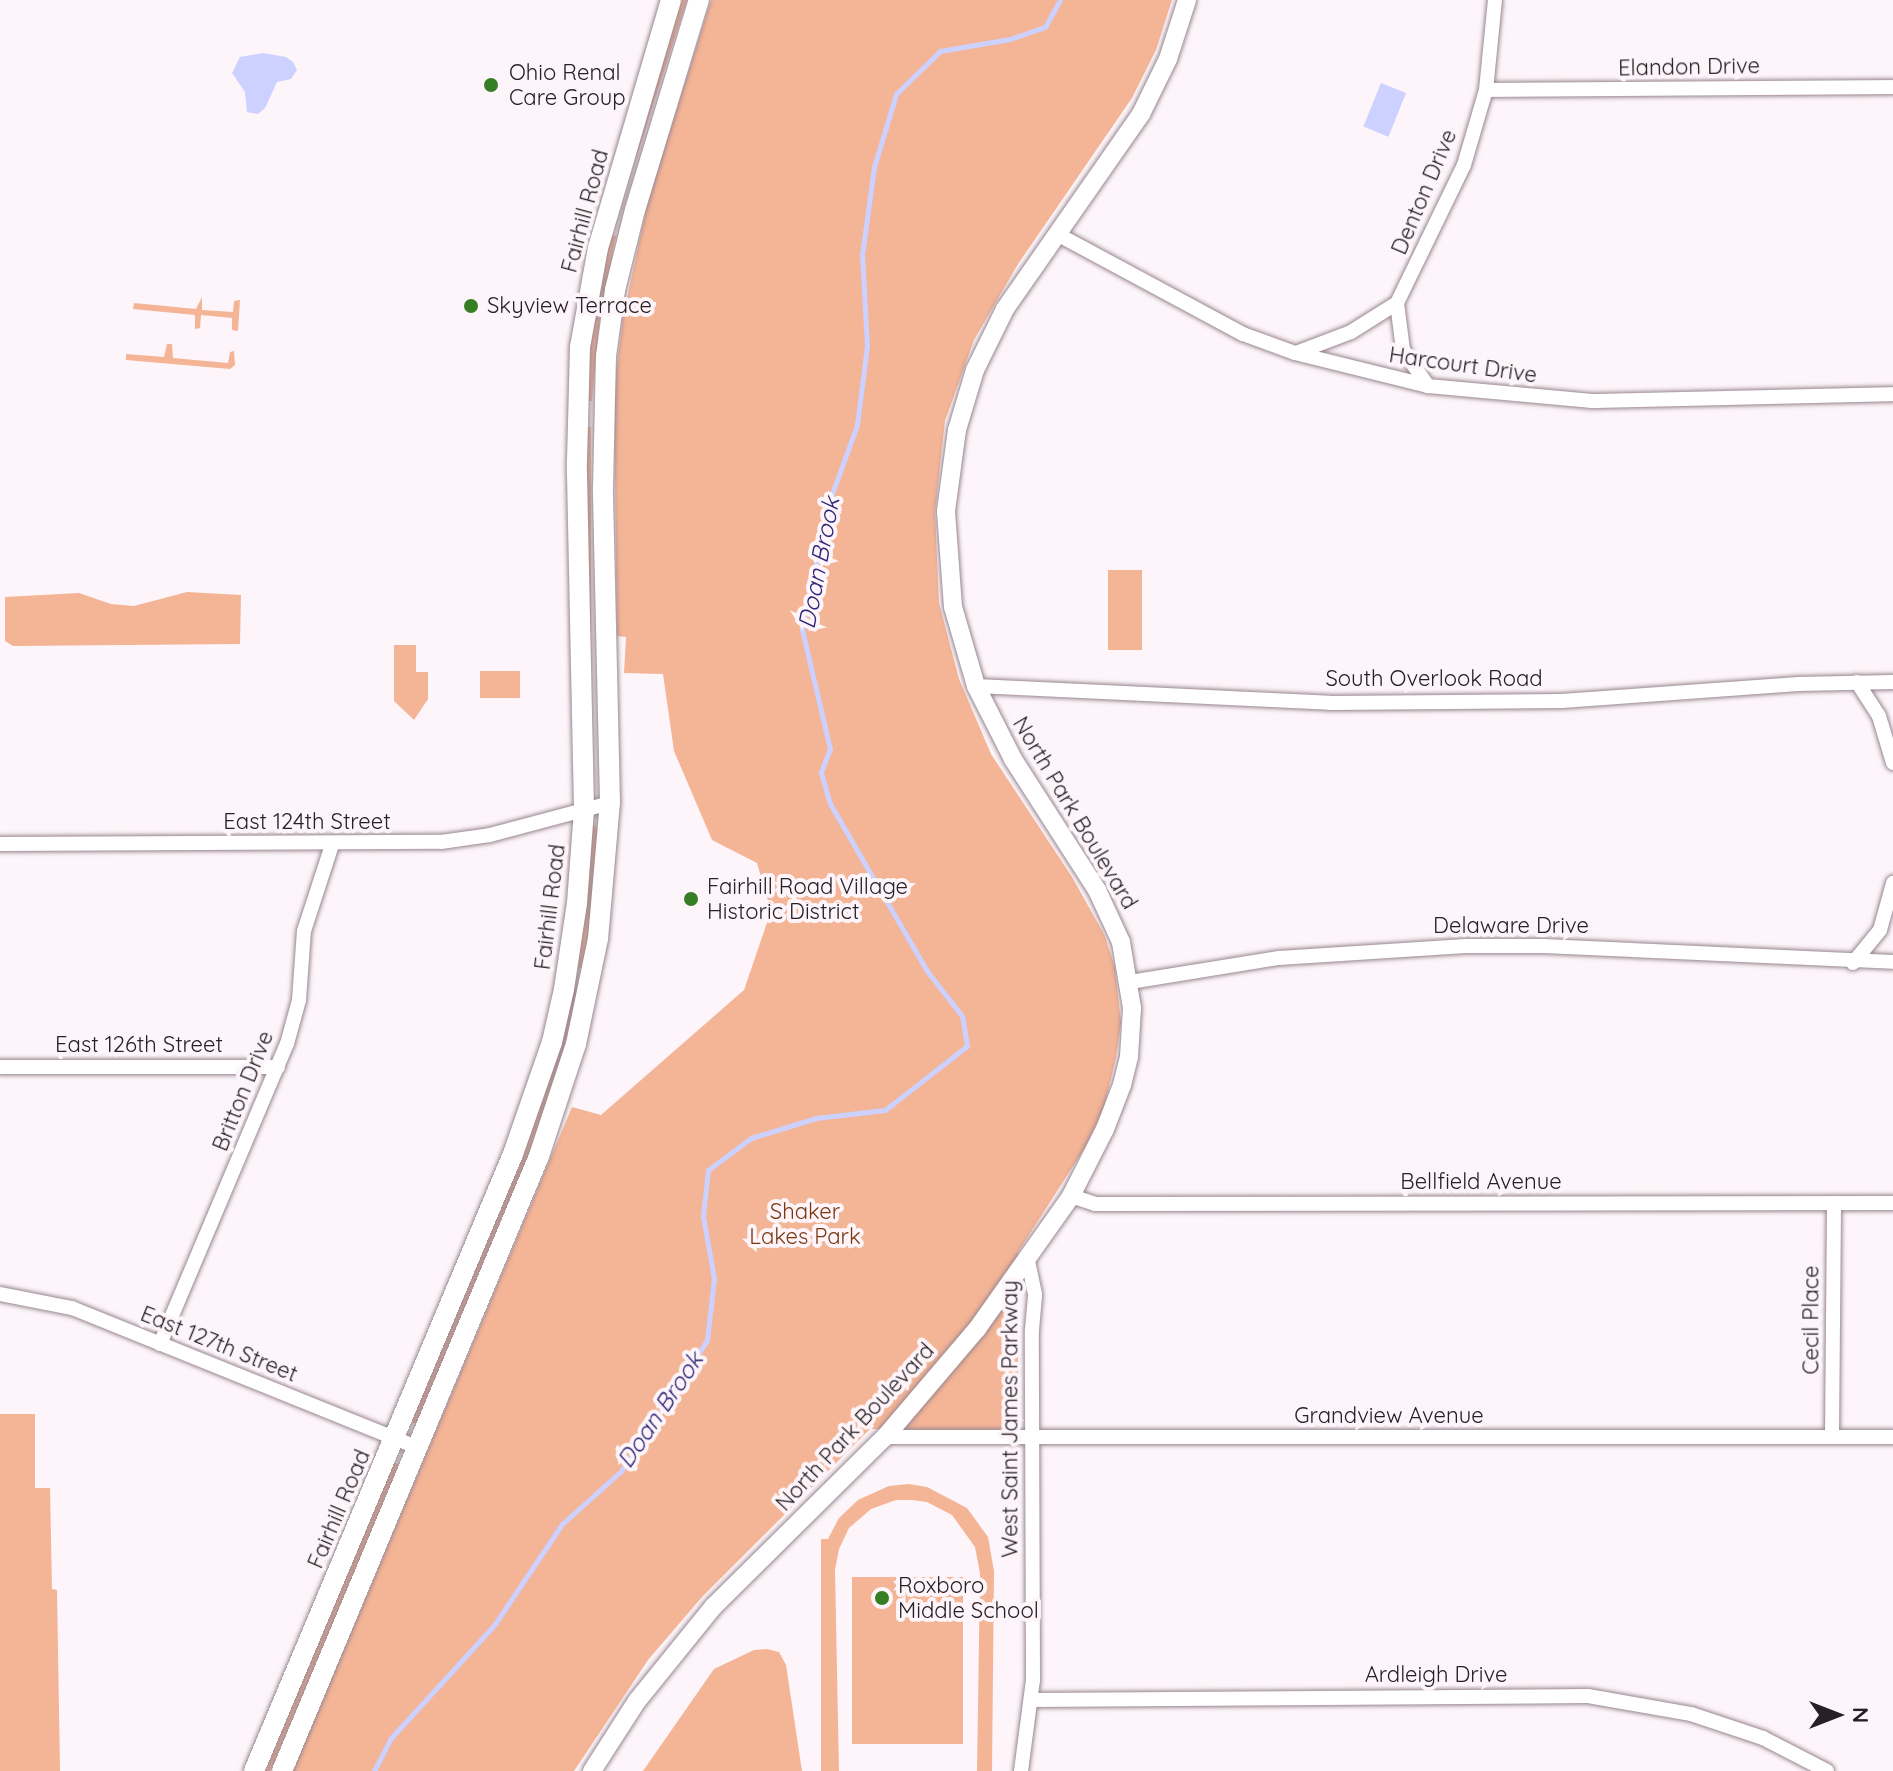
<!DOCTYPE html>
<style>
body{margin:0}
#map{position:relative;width:1893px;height:1771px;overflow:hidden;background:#fdf5f9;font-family:Quicksand,sans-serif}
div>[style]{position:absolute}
.green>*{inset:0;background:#f4b496;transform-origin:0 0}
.water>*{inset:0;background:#ccd1ff;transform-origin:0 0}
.stream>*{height:5px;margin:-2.5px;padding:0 2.5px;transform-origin:2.5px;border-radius:2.5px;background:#ccd1ff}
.roads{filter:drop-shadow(0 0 2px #988690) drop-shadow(0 0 2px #988690)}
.minor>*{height:14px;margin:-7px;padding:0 7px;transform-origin:7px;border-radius:7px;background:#fff}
.tertiary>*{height:18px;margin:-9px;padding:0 9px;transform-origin:9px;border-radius:9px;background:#fff}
.secondary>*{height:20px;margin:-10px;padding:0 10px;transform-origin:10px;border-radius:10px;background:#fff}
.dots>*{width:22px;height:22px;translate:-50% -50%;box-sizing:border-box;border:4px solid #fdf5f9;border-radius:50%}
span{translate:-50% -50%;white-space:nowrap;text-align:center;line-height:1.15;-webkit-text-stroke:8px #fdf5f9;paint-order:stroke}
.street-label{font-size:22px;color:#272024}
.poi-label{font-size:22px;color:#272024}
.left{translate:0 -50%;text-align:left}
.park-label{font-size:22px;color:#7d370f}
.water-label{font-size:24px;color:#2e2679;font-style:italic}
.north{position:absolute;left:1797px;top:1675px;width:80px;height:80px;-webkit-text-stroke:6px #fdf5f9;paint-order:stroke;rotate:90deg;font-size:22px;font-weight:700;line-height:32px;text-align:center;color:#272024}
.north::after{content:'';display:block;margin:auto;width:28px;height:36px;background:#272024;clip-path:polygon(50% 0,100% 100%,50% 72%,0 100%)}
</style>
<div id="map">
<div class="green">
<div style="clip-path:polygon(682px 0,687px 0,636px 158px,634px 151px)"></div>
<div style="clip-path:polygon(711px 0,1172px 0,1156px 50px,1132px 98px,1018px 264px,974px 340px,945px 421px,935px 512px,939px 603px,959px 679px,991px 754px,1072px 877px,1105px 936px,1115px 968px,1121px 1022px,1116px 1058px,1104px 1108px,1086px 1146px,1018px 1252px,1018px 1412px,1013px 1427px,1002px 1431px,870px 1429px,702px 1597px,648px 1660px,574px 1771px,293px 1771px,572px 1107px,601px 1115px,744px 990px,771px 911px,757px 863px,712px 840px,674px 751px,663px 674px,624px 673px,626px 637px,617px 636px,614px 390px,623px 317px,648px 201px)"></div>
<div style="clip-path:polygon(609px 235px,616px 236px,600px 316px,592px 401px,584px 401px,588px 344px)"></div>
<div style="clip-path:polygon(202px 297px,202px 310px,233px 312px,234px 301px,240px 300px,238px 331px,232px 330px,232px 318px,201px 315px,200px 328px,195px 329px,195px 315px,133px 309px,134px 303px,196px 309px)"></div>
<div style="clip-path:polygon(167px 344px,172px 344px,173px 358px,228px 363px,230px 352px,234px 351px,235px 365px,230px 369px,126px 360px,126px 354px,164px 357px)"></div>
<div style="left:583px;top:427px;width:8px;height:363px"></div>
<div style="left:1108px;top:570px;width:34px;height:80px"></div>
<div style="clip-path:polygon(187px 592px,241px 595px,240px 644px,13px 646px,5px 641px,5px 597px,79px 593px,111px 604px,134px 606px)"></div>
<div style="clip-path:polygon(394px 645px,416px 645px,416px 672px,428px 672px,428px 699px,414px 720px,394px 701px)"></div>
<div style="left:520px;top:671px;width:27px;height:40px;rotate:90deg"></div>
<div style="clip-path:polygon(593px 824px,598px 830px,589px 929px,583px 967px,578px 969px)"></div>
<div style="clip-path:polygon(573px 988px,580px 990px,574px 1018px,529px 1159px,417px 1424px,411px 1422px,545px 1095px)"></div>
<div style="clip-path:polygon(0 1414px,35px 1414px,35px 1488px,50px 1488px,52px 1589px,57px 1590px,60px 1771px,0 1771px)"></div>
<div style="left:393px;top:1462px;width:8px;height:335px;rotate:23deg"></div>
<div style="clip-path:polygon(909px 1484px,927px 1487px,967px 1508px,988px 1537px,994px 1571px,992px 1771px,977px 1771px,980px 1573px,975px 1547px,952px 1515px,927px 1502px,912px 1500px,896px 1500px,871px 1509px,849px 1528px,839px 1549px,835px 1570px,839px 1771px,821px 1771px,821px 1539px,828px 1539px,839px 1518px,858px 1500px,889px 1486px)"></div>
<div style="left:852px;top:1577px;width:111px;height:167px"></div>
<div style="clip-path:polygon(767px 1649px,779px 1652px,786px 1665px,802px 1771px,643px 1771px,714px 1669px,754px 1650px)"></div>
</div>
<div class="water">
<div style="clip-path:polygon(263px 53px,286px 57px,293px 62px,297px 70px,291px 79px,277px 82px,265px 108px,258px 114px,247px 112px,245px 92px,232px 73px,240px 57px)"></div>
<div style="left:1381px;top:83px;width:27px;height:47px;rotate:22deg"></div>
</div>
<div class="stream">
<div style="left:374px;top:1771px;width:37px;rotate:-63deg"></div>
<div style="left:391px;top:1738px;width:154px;rotate:-47.6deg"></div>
<div style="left:495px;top:1624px;width:120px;rotate:-56.2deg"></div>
<div style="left:562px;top:1524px;width:79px;rotate:-41.9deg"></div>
<div style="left:621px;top:1471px;width:157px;rotate:-56.7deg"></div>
<div style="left:707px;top:1340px;width:61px;rotate:-83.5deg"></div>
<div style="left:714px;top:1279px;width:64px;rotate:-99.9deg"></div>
<div style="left:703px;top:1216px;width:46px;rotate:-83.8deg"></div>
<div style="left:708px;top:1170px;width:54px;rotate:-36.7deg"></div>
<div style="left:751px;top:1138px;width:68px;rotate:-17.1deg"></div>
<div style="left:816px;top:1118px;width:69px;rotate:-6.6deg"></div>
<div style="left:885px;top:1110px;width:104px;rotate:-38deg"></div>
<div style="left:967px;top:1046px;width:30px;rotate:-99deg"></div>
<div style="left:962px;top:1016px;width:57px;rotate:-127.9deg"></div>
<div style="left:927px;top:971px;width:193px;rotate:-120.1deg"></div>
<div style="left:830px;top:804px;width:33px;rotate:-106deg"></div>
<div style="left:821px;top:772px;width:25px;rotate:-69deg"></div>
<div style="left:830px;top:749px;width:122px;rotate:-103.2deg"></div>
<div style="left:802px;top:630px;width:131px;rotate:-78.1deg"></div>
<div style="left:829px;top:502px;width:82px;rotate:-70deg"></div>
<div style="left:857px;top:425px;width:80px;rotate:-82.8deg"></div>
<div style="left:867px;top:346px;width:91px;rotate:-93.1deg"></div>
<div style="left:862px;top:255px;width:89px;rotate:-82.2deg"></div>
<div style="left:874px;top:167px;width:76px;rotate:-73.2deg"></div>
<div style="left:896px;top:94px;width:62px;rotate:-44.3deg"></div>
<div style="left:940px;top:51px;width:71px;rotate:-9.7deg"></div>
<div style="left:1010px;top:39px;width:37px;rotate:-19deg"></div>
<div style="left:1045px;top:27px;width:31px;rotate:-61deg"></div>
</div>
<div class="roads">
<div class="minor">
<div style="left:1486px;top:90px;width:407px;rotate:-0.4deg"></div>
<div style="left:1057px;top:234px;width:211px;rotate:28.3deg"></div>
<div style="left:1243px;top:334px;width:55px;rotate:20.1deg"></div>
<div style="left:1295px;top:353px;width:137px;rotate:13.9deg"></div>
<div style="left:1428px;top:386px;width:165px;rotate:5.2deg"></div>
<div style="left:1592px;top:401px;width:301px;rotate:-1.3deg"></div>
<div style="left:1397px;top:303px;width:47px;rotate:82.7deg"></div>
<div style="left:1403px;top:350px;width:44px;rotate:55.2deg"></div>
<div style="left:1296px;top:353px;width:59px;rotate:-20.9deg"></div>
<div style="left:1351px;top:332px;width:54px;rotate:-32.2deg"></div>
<div style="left:1397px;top:303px;width:153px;rotate:-64.1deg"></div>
<div style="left:1464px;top:165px;width:78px;rotate:-73.7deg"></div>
<div style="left:1486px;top:90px;width:90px;rotate:-84.3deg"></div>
<div style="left:1857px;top:682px;width:40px;rotate:57.1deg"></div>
<div style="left:1879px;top:716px;width:49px;rotate:73.4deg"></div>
<div style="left:976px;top:686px;width:354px;rotate:2.7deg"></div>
<div style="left:1330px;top:703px;width:232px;rotate:-0.5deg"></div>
<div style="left:1562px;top:701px;width:237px;rotate:-4.1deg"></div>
<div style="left:1798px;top:684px;width:95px;rotate:-1.2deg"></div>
<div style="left:0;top:844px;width:441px;rotate:-0.3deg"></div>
<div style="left:441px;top:842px;width:49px;rotate:-8.1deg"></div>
<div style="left:490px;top:835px;width:124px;rotate:-14.9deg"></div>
<div style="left:1853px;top:963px;width:43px;rotate:-50.7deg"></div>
<div style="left:1880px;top:930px;width:49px;rotate:-74.5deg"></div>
<div style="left:1130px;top:982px;width:151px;rotate:-9.2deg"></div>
<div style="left:1279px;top:958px;width:187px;rotate:-3.7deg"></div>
<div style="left:1466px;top:946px;width:77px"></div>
<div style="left:1543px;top:946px;width:350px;rotate:2.6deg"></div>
<div style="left:0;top:1067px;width:278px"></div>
<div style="left:1071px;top:1196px;width:25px;rotate:18deg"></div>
<div style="left:1095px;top:1204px;width:798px;rotate:-0.07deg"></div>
<div style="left:0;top:1294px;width:73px;rotate:11deg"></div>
<div style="left:72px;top:1308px;width:373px;rotate:22deg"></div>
<div style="left:160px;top:1344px;width:326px;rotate:-67.1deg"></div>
<div style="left:287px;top:1044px;width:46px;rotate:-74.7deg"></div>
<div style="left:299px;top:1000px;width:69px;rotate:-85.9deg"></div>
<div style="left:304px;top:931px;width:90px;rotate:-72deg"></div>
<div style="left:885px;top:1437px;width:1008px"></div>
<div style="left:1832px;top:1437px;width:234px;rotate:-89.5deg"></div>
<div style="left:1032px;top:1700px;width:556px;rotate:-0.41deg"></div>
<div style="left:1588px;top:1696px;width:105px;rotate:9.9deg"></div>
<div style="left:1691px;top:1714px;width:76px;rotate:18.4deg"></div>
<div style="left:1763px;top:1738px;width:72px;rotate:27.3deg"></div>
<div style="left:1021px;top:1771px;width:92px;rotate:-82.5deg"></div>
<div style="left:1033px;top:1680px;width:350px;rotate:-90.2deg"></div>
<div style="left:1032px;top:1330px;width:36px;rotate:-85deg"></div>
<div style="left:1035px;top:1294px;width:35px;rotate:-102deg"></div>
</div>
<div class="tertiary">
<div style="left:592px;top:1771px;width:83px;rotate:-57.3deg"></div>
<div style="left:637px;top:1701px;width:122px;rotate:-51deg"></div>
<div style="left:714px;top:1606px;width:240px;rotate:-44.7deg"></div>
<div style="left:885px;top:1437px;width:142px;rotate:-49.6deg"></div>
<div style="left:977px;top:1329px;width:163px;rotate:-54.7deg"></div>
<div style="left:1071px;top:1196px;width:75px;rotate:-63.1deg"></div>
<div style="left:1105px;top:1129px;width:47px;rotate:-68.9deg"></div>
<div style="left:1122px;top:1085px;width:29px;rotate:-76deg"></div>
<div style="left:1129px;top:1057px;width:49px;rotate:-86.5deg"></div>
<div style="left:1132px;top:1008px;width:67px;rotate:-99.5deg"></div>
<div style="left:1121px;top:942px;width:57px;rotate:-114.8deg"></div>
<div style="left:1097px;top:890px;width:156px;rotate:-122.7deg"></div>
<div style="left:1013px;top:759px;width:82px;rotate:-116.9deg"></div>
<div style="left:976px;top:686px;width:82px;rotate:-106.2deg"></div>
<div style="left:953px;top:607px;width:96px;rotate:-94.2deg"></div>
<div style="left:946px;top:511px;width:82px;rotate:-82.3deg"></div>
<div style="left:957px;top:430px;width:63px;rotate:-73.3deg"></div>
<div style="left:975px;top:370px;width:68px;rotate:-63.8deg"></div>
<div style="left:1005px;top:309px;width:238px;rotate:-55.1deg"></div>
<div style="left:1141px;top:114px;width:61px;rotate:-63.9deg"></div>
<div style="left:1168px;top:59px;width:62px;rotate:-72.1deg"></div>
</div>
<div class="secondary">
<div style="left:254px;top:1771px;width:669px;rotate:-67.23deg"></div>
<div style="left:513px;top:1154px;width:119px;rotate:-70.8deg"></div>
<div style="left:552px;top:1042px;width:54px;rotate:-77.2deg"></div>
<div style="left:564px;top:989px;width:87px;rotate:-81.4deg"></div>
<div style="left:577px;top:903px;width:94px;rotate:-85.7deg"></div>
<div style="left:584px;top:809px;width:348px;rotate:-91.2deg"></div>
<div style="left:577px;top:461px;width:114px;rotate:-88.5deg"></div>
<div style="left:580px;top:347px;width:101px;rotate:-79.7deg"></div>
<div style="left:598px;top:248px;width:259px;rotate:-73.6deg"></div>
<div style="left:282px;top:1771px;width:667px;rotate:-67.32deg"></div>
<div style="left:539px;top:1156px;width:118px;rotate:-71.7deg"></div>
<div style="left:576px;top:1044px;width:107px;rotate:-78.2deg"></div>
<div style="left:598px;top:939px;width:137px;rotate:-85deg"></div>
<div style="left:610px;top:803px;width:315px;rotate:-91.3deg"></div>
<div style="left:603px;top:488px;width:132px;rotate:-88.7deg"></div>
<div style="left:606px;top:356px;width:67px;rotate:-82.2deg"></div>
<div style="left:615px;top:290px;width:82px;rotate:-76deg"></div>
<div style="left:635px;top:210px;width:220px;rotate:-73.1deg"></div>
</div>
</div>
<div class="dots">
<div style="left:491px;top:85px;background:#357e24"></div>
<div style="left:471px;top:306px;background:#357e24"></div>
<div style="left:691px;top:899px;background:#357e24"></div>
<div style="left:882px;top:1598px;background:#357e24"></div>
</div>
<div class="street-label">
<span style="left:1689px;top:67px;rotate:-1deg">Elandon Drive</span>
<span style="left:1424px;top:192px;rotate:-67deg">Denton Drive</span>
<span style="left:585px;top:211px;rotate:-75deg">Fairhill Road</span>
<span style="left:1463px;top:365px;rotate:8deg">Harcourt Drive</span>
<span style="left:1434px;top:679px">South Overlook Road</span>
<span style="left:1075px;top:813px;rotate:59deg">North Park Boulevard</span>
<span style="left:307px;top:822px">East 124th Street</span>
<span style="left:550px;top:907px;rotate:-83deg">Fairhill Road</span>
<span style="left:1511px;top:926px">Delaware Drive</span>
<span style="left:139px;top:1045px">East 126th Street</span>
<span style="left:243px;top:1091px;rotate:-68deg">Britton Drive</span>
<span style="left:1481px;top:1182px">Bellfield Avenue</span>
<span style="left:1811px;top:1320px;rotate:-90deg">Cecil Place</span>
<span style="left:219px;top:1344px;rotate:22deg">East 127th Street</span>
<span style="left:1389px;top:1416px">Grandview Avenue</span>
<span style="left:1010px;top:1419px;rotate:-90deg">West Saint James Parkway</span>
<span style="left:855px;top:1427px;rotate:-47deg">North Park Boulevard</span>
<span style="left:339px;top:1509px;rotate:-67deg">Fairhill Road</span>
<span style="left:1436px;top:1675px">Ardleigh Drive</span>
</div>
<div class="poi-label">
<span class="left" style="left:509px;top:85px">Ohio Renal<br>Care Group</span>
<span class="left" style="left:487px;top:306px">Skyview Terrace</span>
<span class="left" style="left:707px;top:899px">Fairhill Road Village<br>Historic District</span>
<span class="left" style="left:898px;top:1598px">Roxboro<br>Middle School</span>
</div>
<div class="park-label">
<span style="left:805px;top:1224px">Shaker<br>Lakes Park</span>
</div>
<div class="water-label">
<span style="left:819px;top:563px;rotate:-79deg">Doan Brook</span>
<span style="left:660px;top:1410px;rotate:-56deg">Doan Brook</span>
</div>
<div class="north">N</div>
</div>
